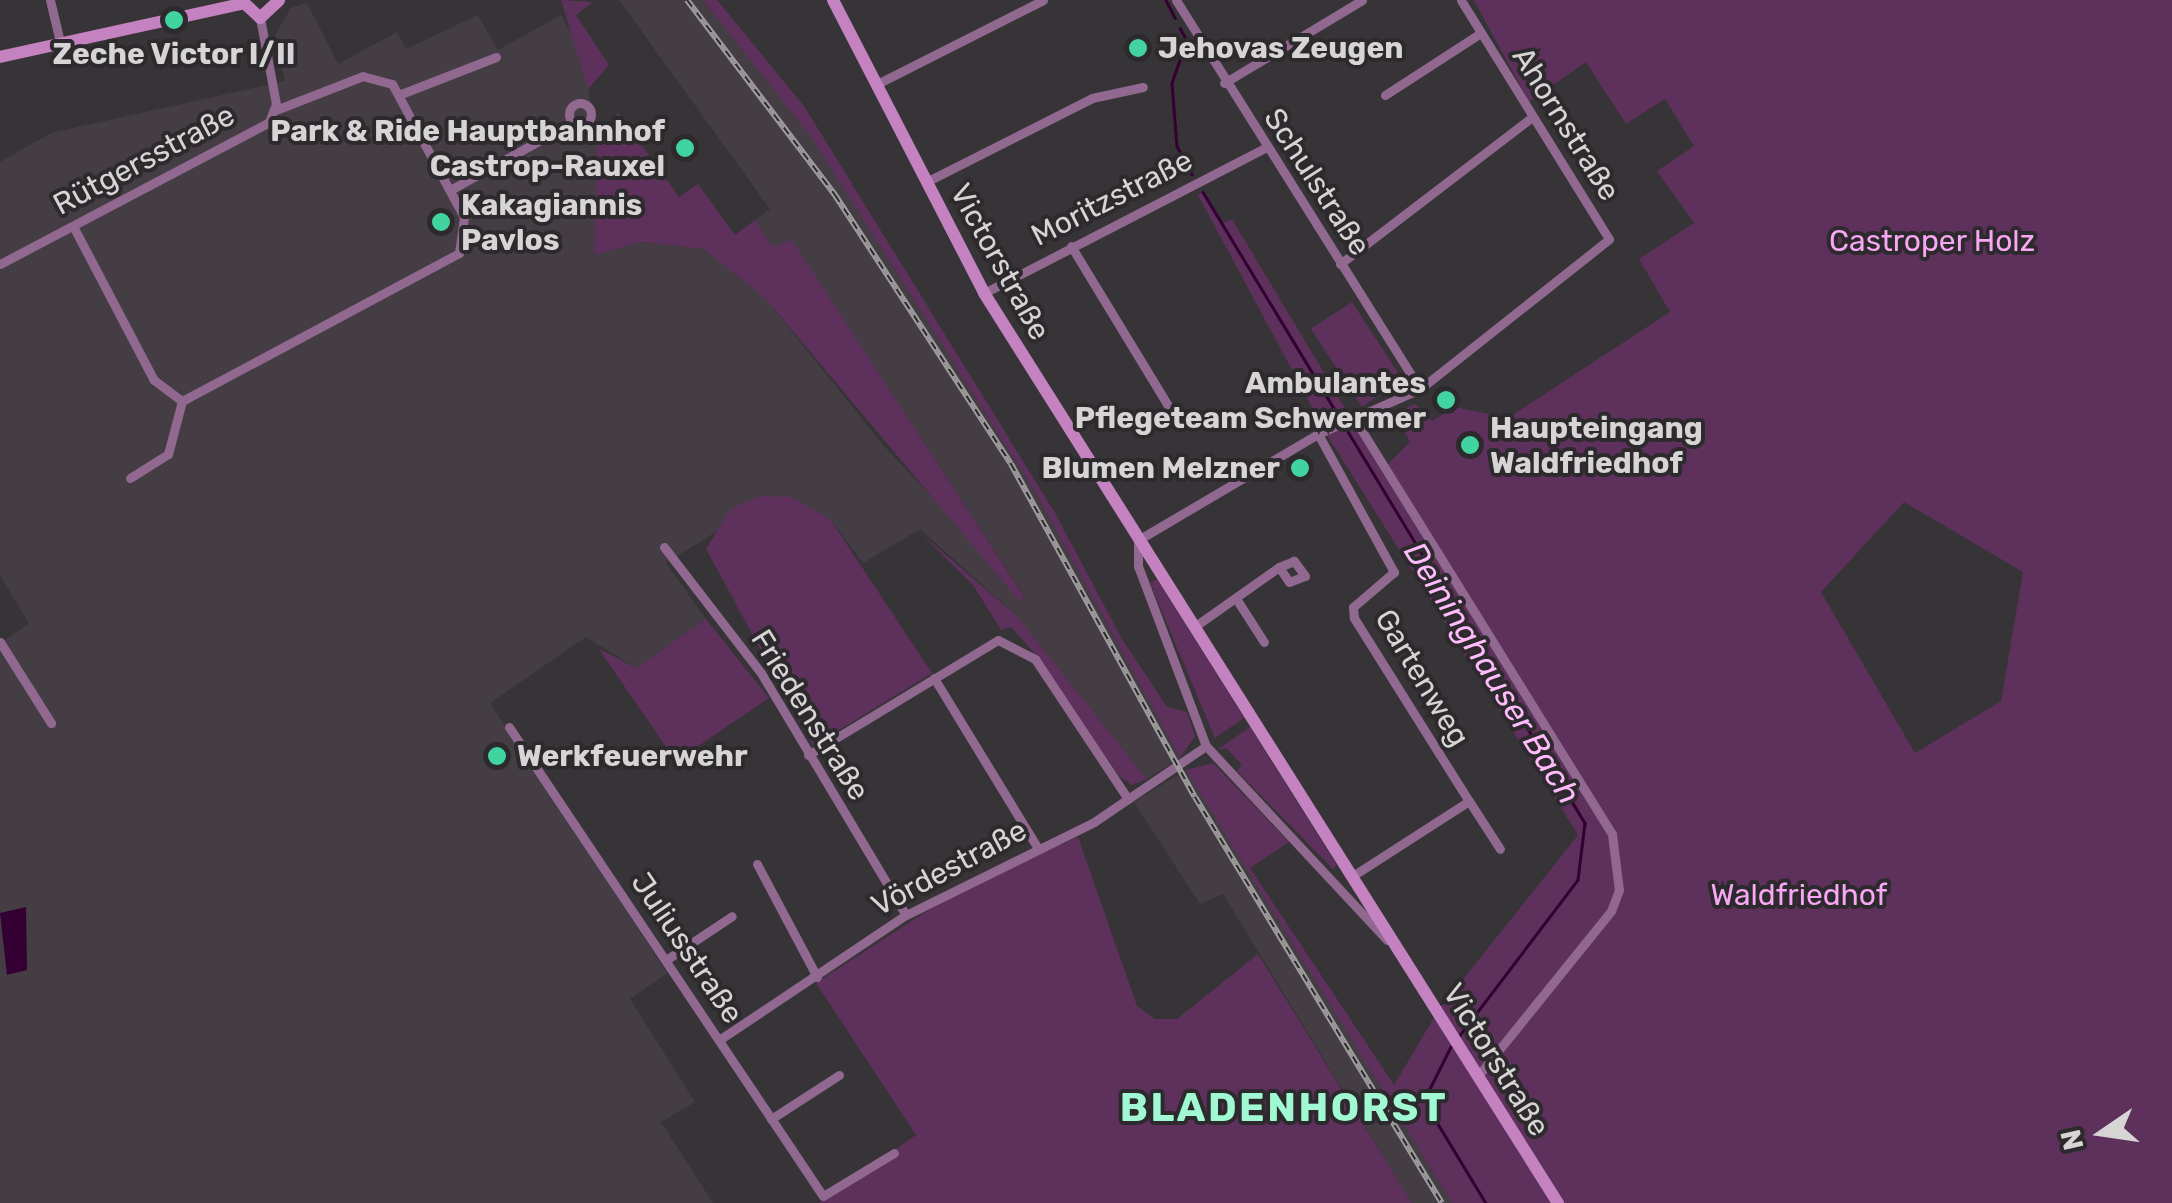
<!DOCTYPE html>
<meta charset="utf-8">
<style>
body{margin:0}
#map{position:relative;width:2172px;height:1203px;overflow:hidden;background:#373437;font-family:Rubik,sans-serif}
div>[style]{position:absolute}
.built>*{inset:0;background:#443d44}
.green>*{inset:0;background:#5d315b;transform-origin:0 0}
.water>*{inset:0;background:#340034}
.stream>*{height:2.5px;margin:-1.25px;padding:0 1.25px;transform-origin:1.25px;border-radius:1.25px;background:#340034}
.street>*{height:9px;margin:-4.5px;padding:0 4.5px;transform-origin:4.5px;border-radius:4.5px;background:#91688f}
.street>.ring{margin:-4.5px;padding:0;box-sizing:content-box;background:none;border:9px solid #91688f;border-radius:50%}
.secondary>*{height:12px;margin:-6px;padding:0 6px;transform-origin:6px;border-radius:6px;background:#c582c1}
.rail>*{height:6px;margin-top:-3px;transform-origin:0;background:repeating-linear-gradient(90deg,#2d2a2d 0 8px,#9f9c9e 0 16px);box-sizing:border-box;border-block:2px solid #9f9c9e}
.dots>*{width:28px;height:28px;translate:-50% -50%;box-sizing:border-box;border:5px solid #2d2a2d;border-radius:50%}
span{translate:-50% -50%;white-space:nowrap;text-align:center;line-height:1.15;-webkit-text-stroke:8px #2d2a2d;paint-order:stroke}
.poi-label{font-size:30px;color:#d6d4d5;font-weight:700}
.left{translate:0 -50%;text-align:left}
.right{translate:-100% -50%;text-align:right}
.street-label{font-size:30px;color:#d6d4d5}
.park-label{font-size:30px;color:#f9a6f5}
.water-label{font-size:32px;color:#ffbbfb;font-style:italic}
.district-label{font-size:40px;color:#a1f9d3;font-weight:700;letter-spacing:2.5px}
.north{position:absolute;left:2052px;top:1083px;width:100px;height:100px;-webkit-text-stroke:8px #2d2a2d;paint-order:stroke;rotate:257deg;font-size:28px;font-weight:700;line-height:40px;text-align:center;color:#d6d4d5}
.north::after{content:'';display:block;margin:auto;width:35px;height:45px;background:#d6d4d5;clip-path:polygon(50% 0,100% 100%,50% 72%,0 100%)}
</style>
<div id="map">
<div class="built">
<div style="clip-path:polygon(619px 0,703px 0,811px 136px,1038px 497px,1180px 758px,1147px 779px,1017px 616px,920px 529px,863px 563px,830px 519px,730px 523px,666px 563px,706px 619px,636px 668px,586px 637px,490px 703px,667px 973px,630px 999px,695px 1102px,661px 1122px,713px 1203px,0 1203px,0 643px,29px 624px,0 575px,0 162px,51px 133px,285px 81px,275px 35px,291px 8px,307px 3px,338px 64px,397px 32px,406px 49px,478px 15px,498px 50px,561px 15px,583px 54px,597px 145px,594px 255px,641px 242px,703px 249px,765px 298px,883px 445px,1024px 595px,792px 241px,772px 247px,755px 220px,770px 209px)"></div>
<div style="clip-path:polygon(1186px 770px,1231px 839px,1452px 1203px,1412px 1203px,1223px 894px,1200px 904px,1134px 802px)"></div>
</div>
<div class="green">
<div style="clip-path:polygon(561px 0,593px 2px,576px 15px,609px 65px,588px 89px)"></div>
<div style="clip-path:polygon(703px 0,717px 0,804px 106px,1055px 513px,1122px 639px,1167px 707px,1187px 712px,1195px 736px,1180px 758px,1038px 497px,926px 319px,811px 137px)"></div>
<div style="clip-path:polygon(evenodd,1474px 0,2172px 0,2172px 1203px,1452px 1203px,1186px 770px,1213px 763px,1289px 842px,1250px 868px,1394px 1085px,1438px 1011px,1578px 835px,1327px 435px,1198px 195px,1204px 191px,1223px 223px,1232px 219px,1382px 470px,1410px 442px,1394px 413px,1415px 404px,1432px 421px,1455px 407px,1508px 418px,1670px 312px,1639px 259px,1694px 223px,1657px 171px,1694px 146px,1665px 99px,1626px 124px,1586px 62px,1529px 102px,1474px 0,1904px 502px,2023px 572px,2001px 701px,1915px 753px,1821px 592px,1904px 502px)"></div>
<div style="clip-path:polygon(618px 113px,679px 197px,698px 184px,735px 235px,755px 220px,772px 247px,792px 240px,1024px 596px,1020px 602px,765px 298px,703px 249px,641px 242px,594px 255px,597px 145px)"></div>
<div style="left:1352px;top:302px;width:93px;height:49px;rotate:57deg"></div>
<div style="clip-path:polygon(760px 496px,791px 497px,830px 519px,932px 673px,813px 746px,706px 549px,730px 509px)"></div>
<div style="clip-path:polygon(919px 532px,1017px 616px,1147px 779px,1132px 785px,1119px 776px,1036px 655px,1011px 627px,1001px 630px,973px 585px)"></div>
<div style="clip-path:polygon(1157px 579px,1244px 718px,1215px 738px,1150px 583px)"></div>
<div style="clip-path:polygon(706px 619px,769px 698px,676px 761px,598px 648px,636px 668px)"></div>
<div style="clip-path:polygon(1250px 727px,1336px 864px,1334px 870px,1237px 771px,1242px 765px,1226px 748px,1217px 750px)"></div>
<div style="clip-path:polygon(1078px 837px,1137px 1006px,1155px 1019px,1177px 1019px,1258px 954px,1412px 1203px,819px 1203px,916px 1135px,816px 983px,961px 889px)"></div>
</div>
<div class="water">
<div style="clip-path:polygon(26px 907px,27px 970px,7px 975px,0 913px)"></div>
</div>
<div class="stream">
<div style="left:1166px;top:0;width:20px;rotate:63deg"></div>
<div style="left:1180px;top:28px;width:14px;rotate:60deg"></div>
<div style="left:1187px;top:40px;width:46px;rotate:109.2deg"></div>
<div style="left:1172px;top:83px;width:63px;rotate:85.5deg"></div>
<div style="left:1177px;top:146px;width:32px;rotate:62deg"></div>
<div style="left:1203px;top:192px;width:738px;rotate:58.81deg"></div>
<div style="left:1585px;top:823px;width:57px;rotate:97deg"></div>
<div style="left:1578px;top:880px;width:197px;rotate:127.2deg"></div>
<div style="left:1451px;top:1047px;width:47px;rotate:116.6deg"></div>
<div style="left:1430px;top:1089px;width:25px;rotate:85deg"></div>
<div style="left:1432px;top:1114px;width:104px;rotate:58.8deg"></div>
</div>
<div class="street">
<div style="left:50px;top:0;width:43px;rotate:76.6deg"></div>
<div style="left:1176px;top:0;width:459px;rotate:57.9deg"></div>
<div style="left:1224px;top:83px;width:161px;rotate:-31deg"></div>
<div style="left:877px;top:84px;width:186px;rotate:-26.8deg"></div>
<div style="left:401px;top:94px;width:102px;rotate:-21.3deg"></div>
<div style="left:1385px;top:95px;width:114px;rotate:-32.9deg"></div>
<div class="ring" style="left:569px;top:103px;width:13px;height:13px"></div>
<div style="left:926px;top:182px;width:186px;rotate:-26.8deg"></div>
<div style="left:1092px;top:98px;width:52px;rotate:-12.2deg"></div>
<div style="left:452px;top:189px;width:138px;rotate:-29deg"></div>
<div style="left:73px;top:226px;width:174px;rotate:62.3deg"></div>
<div style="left:154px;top:380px;width:35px;rotate:37deg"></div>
<div style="left:182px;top:401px;width:314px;rotate:-28.1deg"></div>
<div style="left:459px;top:253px;width:36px;rotate:-82deg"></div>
<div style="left:464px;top:217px;width:151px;rotate:-118.4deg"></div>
<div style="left:392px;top:84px;width:30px;rotate:-165deg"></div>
<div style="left:363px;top:76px;width:93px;rotate:158.7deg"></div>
<div style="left:1071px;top:246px;width:200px;rotate:58.7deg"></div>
<div style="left:0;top:264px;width:304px;rotate:-27.8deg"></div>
<div style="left:269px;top:122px;width:19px;rotate:-69deg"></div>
<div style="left:276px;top:104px;width:87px;rotate:-100.5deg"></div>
<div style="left:1340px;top:264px;width:240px;rotate:-37.4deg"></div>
<div style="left:984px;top:293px;width:316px;rotate:-27.3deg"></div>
<div style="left:1354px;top:418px;width:490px;rotate:58.2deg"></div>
<div style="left:1612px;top:834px;width:56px;rotate:82.9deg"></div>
<div style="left:1619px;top:890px;width:22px;rotate:111deg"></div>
<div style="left:1611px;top:911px;width:213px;rotate:128.9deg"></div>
<div style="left:1318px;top:434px;width:158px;rotate:61.2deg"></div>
<div style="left:1394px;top:572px;width:54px;rotate:139.5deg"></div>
<div style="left:1353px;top:607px;width:11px;rotate:85deg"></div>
<div style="left:1354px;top:618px;width:216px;rotate:57.9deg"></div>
<div style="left:1469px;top:801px;width:140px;rotate:147.2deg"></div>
<div style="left:130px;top:478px;width:45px;rotate:-32.3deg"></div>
<div style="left:168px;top:454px;width:55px;rotate:-75.2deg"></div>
<div style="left:664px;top:547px;width:159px;rotate:52.4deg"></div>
<div style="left:761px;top:673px;width:282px;rotate:59.1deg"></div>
<div style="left:1237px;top:600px;width:50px;rotate:57.3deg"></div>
<div style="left:1194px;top:627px;width:104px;rotate:-35.2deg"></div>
<div style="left:1279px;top:567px;width:18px;rotate:56deg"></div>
<div style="left:1289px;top:582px;width:17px;rotate:-21deg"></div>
<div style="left:1305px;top:576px;width:19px;rotate:-126deg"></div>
<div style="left:1294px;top:561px;width:16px;rotate:158deg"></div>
<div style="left:0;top:642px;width:96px;rotate:57.8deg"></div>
<div style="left:934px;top:678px;width:198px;rotate:58.6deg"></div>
<div style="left:509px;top:727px;width:564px;rotate:56.2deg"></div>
<div style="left:823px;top:1196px;width:83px;rotate:-31.2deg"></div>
<div style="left:808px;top:755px;width:222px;rotate:-31.2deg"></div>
<div style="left:998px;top:640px;width:42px;rotate:27.2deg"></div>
<div style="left:1035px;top:659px;width:168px;rotate:56.4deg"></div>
<div style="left:1469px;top:801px;width:57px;rotate:57.1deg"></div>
<div style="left:757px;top:864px;width:128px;rotate:62deg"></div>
<div style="left:1387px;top:940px;width:265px;rotate:-133deg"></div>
<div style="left:1206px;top:746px;width:192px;rotate:-110.7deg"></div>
<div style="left:1138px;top:566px;width:26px;rotate:-90deg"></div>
<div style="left:1138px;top:540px;width:209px;rotate:-30.5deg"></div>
<div style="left:1318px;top:434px;width:111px;rotate:-23.8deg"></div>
<div style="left:1420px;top:389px;width:241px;rotate:-38.4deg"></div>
<div style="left:1609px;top:239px;width:281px;rotate:-121.8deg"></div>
<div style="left:666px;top:960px;width:79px;rotate:-33.7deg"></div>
<div style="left:719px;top:1040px;width:225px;rotate:-33.8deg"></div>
<div style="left:906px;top:915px;width:210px;rotate:-26.3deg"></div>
<div style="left:1094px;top:822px;width:135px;rotate:-34.2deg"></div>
<div style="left:771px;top:1119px;width:81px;rotate:-32.9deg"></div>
</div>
<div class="secondary">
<div style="left:241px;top:0;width:26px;rotate:43deg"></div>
<div style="left:260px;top:18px;width:26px;rotate:-43deg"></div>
<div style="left:833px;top:0;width:330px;rotate:62.7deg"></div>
<div style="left:984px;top:293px;width:1076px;rotate:57.76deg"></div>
<div style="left:0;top:57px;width:248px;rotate:-12.4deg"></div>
</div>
<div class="rail">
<div style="left:687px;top:0;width:245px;rotate:52.8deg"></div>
<div style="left:835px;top:195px;width:321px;rotate:56.8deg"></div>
<div style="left:1011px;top:464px;width:380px;rotate:61.1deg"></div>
<div style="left:1195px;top:797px;width:475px;rotate:58.7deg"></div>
</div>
<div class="dots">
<div style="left:174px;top:20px;background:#42d4a0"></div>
<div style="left:1138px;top:48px;background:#42d4a0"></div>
<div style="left:685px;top:148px;background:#42d4a0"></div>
<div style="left:441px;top:222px;background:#42d4a0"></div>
<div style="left:1446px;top:400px;background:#42d4a0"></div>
<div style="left:1470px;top:445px;background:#42d4a0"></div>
<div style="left:1300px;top:468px;background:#42d4a0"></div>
<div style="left:497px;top:756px;background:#42d4a0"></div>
</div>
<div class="poi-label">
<span class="left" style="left:1158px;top:48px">Jehovas Zeugen</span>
<span style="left:174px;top:54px">Zeche Victor I/II</span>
<span class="right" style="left:665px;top:148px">Park &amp; Ride Hauptbahnhof<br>Castrop-Rauxel</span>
<span class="left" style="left:461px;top:222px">Kakagiannis<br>Pavlos</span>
<span class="right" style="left:1426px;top:400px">Ambulantes<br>Pflegeteam Schwermer</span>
<span class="left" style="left:1490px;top:445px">Haupteingang<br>Waldfriedhof</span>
<span class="right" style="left:1280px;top:468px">Blumen Melzner</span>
<span class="left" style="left:517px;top:756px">Werkfeuerwehr</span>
</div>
<div class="street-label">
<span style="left:1566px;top:124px;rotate:58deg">Ahornstraße</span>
<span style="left:144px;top:160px;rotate:-28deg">Rütgersstraße</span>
<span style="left:1317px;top:182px;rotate:57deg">Schulstraße</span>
<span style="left:1112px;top:198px;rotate:-27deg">Moritzstraße</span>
<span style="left:1000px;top:262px;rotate:61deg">Victorstraße</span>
<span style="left:1422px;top:678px;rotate:59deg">Gartenweg</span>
<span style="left:810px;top:715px;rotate:58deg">Friedenstraße</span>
<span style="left:949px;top:868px;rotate:-28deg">Vördestraße</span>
<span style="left:687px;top:948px;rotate:56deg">Juliusstraße</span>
<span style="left:1496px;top:1060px;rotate:58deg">Victorstraße</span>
</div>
<div class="park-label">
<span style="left:1932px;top:241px">Castroper Holz</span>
<span style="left:1799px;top:895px">Waldfriedhof</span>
</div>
<div class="water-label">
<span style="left:1492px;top:673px;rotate:58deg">Deininghauser Bach</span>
</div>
<div class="district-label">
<span style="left:1284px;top:1108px">BLADENHORST</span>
</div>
<div class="north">N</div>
</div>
